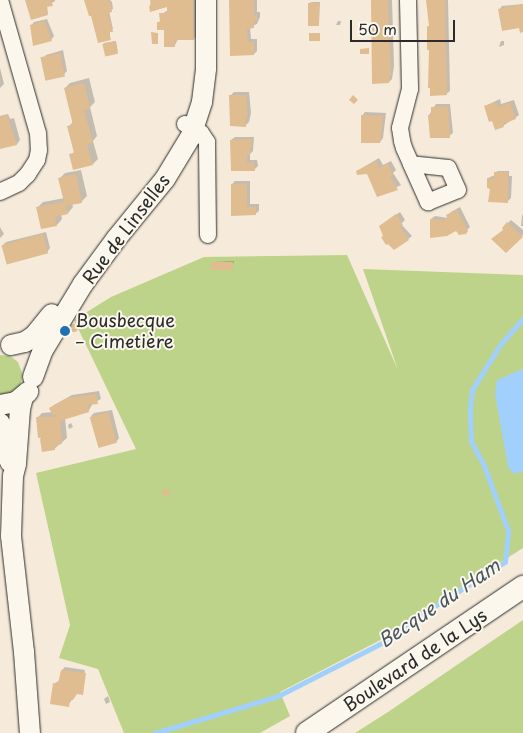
<!DOCTYPE html>
<meta charset="utf-8">
<style>
body{margin:0}
#map{position:relative;width:523px;height:733px;overflow:hidden;background:#f6ebda;font-family:"Playpen Sans",sans-serif}
div>[style]{position:absolute}
.green>*{inset:0;background:#bcd389}
.water>*{inset:0;background:#a1d0fd}
.shadow>*{inset:0;background:#0003}
.stream>*{height:4.5px;margin:-2.25px;padding:0 2.25px;transform-origin:2.25px;border-radius:2.25px;background:#a1d0fd}
.building>*{inset:0;background:#e0bc91;transform-origin:0 0}
.round{border-radius:50%}
.roads{filter:drop-shadow(0 0 1px #2b2b2b) drop-shadow(0 0 1px #2b2b2b)}
.minor>*{height:16px;margin:-8px;padding:0 8px;transform-origin:8px;border-radius:8px;background:#fbf7ec}
.tertiary>*{height:20px;margin:-10px;padding:0 10px;transform-origin:10px;border-radius:10px;background:#fbf7ec}
.secondary>*{height:22px;margin:-11px;padding:0 11px;transform-origin:11px;border-radius:11px;background:#fbf7ec}
.dots>*{width:14px;height:14px;translate:-50% -50%;box-sizing:border-box;border:2px solid #fbf7ec;border-radius:50%}
span{translate:-50% -50%;white-space:nowrap;text-align:center;line-height:1.15;-webkit-text-stroke:4px #fbf7ec;paint-order:stroke}
.street-label{font-size:18px;color:#2b2b2b}
.poi-label{font-size:18px;color:#2b2b2b}
.left{translate:0 -50%;text-align:left}
.water-label{font-size:19px;color:#485460;font-style:italic}
.scale{position:absolute;left:350px;top:20px;width:105px;height:22px;box-sizing:border-box;border:2px solid #2b2b2b;border-top:0;padding-left:6px;font-size:15px;line-height:18px;white-space:nowrap;color:#2b2b2b;-webkit-text-stroke:4px #fbf7ec;paint-order:stroke}
</style>
<div id="map">
<div class="green">
<div style="clip-path:polygon(347px 255px,398px 370px,363px 269px,523px 275px,523px 548px,413px 618px,392px 634px,280px 692px,290px 716px,260px 733px,124px 733px,98px 669px,59px 658px,70px 625px,36px 473px,136px 449px,74px 320px,111px 297px,204px 257px)"></div>
<div style="clip-path:polygon(0 355px,10px 356px,18px 362px,23px 376px,20px 386px,12px 393px,0 395px)"></div>
<div style="clip-path:polygon(523px 620px,523px 733px,355px 733px,388px 712px)"></div>
</div>
<div class="water">
<div style="clip-path:polygon(523px 369px,523px 471px,514px 474px,508px 467px,495px 394px,497px 380px)"></div>
</div>
<div class="shadow">
<div style="clip-path:polygon(26px 0,55px 0,55px 1px,47px 6px,48px 14px)"></div>
<div style="clip-path:polygon(85px 0,110px 0,112px 2px,113px 9px,109px 11px,113px 29px,110px 31px,110px 39px)"></div>
<div style="clip-path:polygon(196px 0,197px 35px,194px 39px,178px 39px,175px 45px,166px 29px,158px 23px,161px 20px,161px 14px,169px 10px,169px 6px,150px 6px,151px 1px)"></div>
<div style="clip-path:polygon(230px 0,257px 0,257px 12px,260px 12px,260px 17px,257px 24px,250px 27px,251px 39px,257px 39px,257px 51px,254px 54px,231px 55px)"></div>
<div style="clip-path:polygon(372px 0,392px 0,394px 66px,392px 79px,389px 82px)"></div>
<div style="clip-path:polygon(428px 0,448px 0,450px 91px,446px 94px)"></div>
<div style="clip-path:polygon(311px 2px,320px 2px,319px 24px,309px 4px)"></div>
<div style="clip-path:polygon(523px 4px,523px 31px,499px 10px,502px 6px)"></div>
<div style="clip-path:polygon(47px 19px,54px 36px,51px 40px,31px 26px,34px 22px)"></div>
<div style="clip-path:polygon(341px 21px,340px 25px,336px 25px,338px 21px)"></div>
<div style="clip-path:polygon(116px 41px,118px 52px,103px 45px,104px 43px)"></div>
<div style="clip-path:polygon(501px 41px,504px 41px,504px 45px,499px 47px)"></div>
<div style="clip-path:polygon(63px 50px,67px 71px,64px 74px,43px 59px,46px 55px)"></div>
<div style="clip-path:polygon(0 68px,4px 84px,0 88px)"></div>
<div style="clip-path:polygon(89px 78px,95px 102px,90px 107px,97px 136px,93px 141px,98px 159px,93px 164px,71px 155px,75px 151px,69px 126px,73px 122px,65px 88px,70px 83px)"></div>
<div style="clip-path:polygon(234px 92px,249px 92px,251px 113px,249px 122px,246px 125px,230px 96px)"></div>
<div style="clip-path:polygon(500px 99px,501px 104px,514px 100px,519px 115px,503px 126px,485px 106px)"></div>
<div style="clip-path:polygon(436px 104px,450px 104px,453px 133px,449px 136px,429px 115px)"></div>
<div style="clip-path:polygon(365px 112px,386px 113px,383px 138px,380px 142px,362px 116px)"></div>
<div style="clip-path:polygon(8px 114px,10px 119px,14px 118px,20px 140px,17px 144px,0 148px,0 116px)"></div>
<div style="clip-path:polygon(235px 137px,254px 137px,253px 151px,250px 154px,250px 160px,257px 160px,258px 166px,254px 170px,232px 170px,231px 140px)"></div>
<div style="clip-path:polygon(379px 158px,383px 165px,391px 161px,396px 170px,393px 173px,401px 185px,378px 196px,368px 173px,357px 171px)"></div>
<div style="clip-path:polygon(81px 170px,87px 196px,81px 202px,72px 204px,73px 207px,68px 213px,61px 214px,62px 219px,57px 225px,37px 208px,43px 202px,65px 198px,60px 178px,65px 173px)"></div>
<div style="clip-path:polygon(497px 171px,509px 171px,509px 176px,512px 176px,511px 198px,507px 202px,491px 188px,488px 178px,495px 175px)"></div>
<div style="clip-path:polygon(235px 181px,250px 181px,250px 204px,259px 204px,259px 211px,255px 214px,232px 215px,232px 184px)"></div>
<div style="clip-path:polygon(460px 207px,470px 227px,467px 230px,457px 229px,431px 219px,435px 216px,448px 218px,447px 216px,451px 212px)"></div>
<div style="clip-path:polygon(400px 212px,405px 220px,401px 224px,412px 236px,395px 249px,380px 226px)"></div>
<div style="clip-path:polygon(523px 214px,523px 226px,521px 226px,522px 216px)"></div>
<div style="clip-path:polygon(511px 220px,523px 230px,523px 235px,506px 251px,503px 228px)"></div>
<div style="clip-path:polygon(0 227px,4px 234px,0 238px)"></div>
<div style="clip-path:polygon(46px 232px,50px 248px,47px 252px,3px 245px,6px 242px)"></div>
<div style="clip-path:polygon(234px 261px,232px 269px,213px 263px,214px 262px)"></div>
<div style="clip-path:polygon(77px 323px,79px 327px,74px 331px,71px 326px)"></div>
<div style="clip-path:polygon(99px 391px,101px 399px,93px 403px,88px 412px,65px 418px,67px 438px,54px 449px,43px 450px,37px 418px,42px 413px,53px 412px,50px 408px,54px 405px,72px 395px)"></div>
<div style="clip-path:polygon(112px 410px,119px 438px,116px 442px,91px 416px,94px 413px)"></div>
<div style="clip-path:polygon(71px 423px,73px 427px,69px 429px,68px 425px)"></div>
<div style="clip-path:polygon(65px 667px,85px 670px,82px 692px,85px 692px,77px 693px,68px 705px,54px 684px,60px 680px,62px 670px)"></div>
<div style="clip-path:polygon(108px 696px,110px 702px,106px 704px,104px 699px)"></div>
</div>
<div class="stream">
<div style="left:155px;top:733px;width:128px;rotate:-16.7deg"></div>
<div style="left:278px;top:696px;width:132px;rotate:-27deg"></div>
<div style="left:396px;top:636px;width:27px;rotate:-42deg"></div>
<div style="left:416px;top:618px;width:105px;rotate:-32.2deg"></div>
<div style="left:505px;top:562px;width:31px;rotate:-84deg"></div>
<div style="left:508px;top:531px;width:69px;rotate:-110.3deg"></div>
<div style="left:484px;top:466px;width:27px;rotate:-118deg"></div>
<div style="left:471px;top:442px;width:33px;rotate:-92deg"></div>
<div style="left:470px;top:409px;width:19px;rotate:-84deg"></div>
<div style="left:472px;top:390px;width:53px;rotate:-58.1deg"></div>
<div style="left:500px;top:345px;width:35px;rotate:-49deg"></div>
</div>
<div class="building">
<div style="clip-path:polygon(25px 0,51px 0,53px 6px,46px 7px,48px 15px,31px 20px)"></div>
<div style="clip-path:polygon(84px 0,108px 0,111px 3px,112px 12px,108px 13px,113px 32px,109px 32px,111px 40px,98px 43px,91px 16px,89px 16px)"></div>
<div style="clip-path:polygon(150px 0,193px 0,194px 40px,175px 40px,175px 47px,164px 47px,164px 30px,157px 30px,157px 22px,160px 22px,159px 13px,167px 13px,167px 7px,150px 12px,149px 6px,157px 4px,151px 5px)"></div>
<div style="clip-path:polygon(229px 0,254px 0,254px 15px,257px 15px,257px 21px,254px 21px,254px 28px,247px 29px,248px 42px,254px 42px,254px 55px,230px 56px)"></div>
<div style="clip-path:polygon(371px 0,388px 0,391px 76px,389px 76px,389px 83px,372px 84px)"></div>
<div style="clip-path:polygon(426px 0,445px 0,447px 95px,430px 96px,430px 88px,428px 88px,429px 50px,427px 50px,427px 26px,429px 26px)"></div>
<div style="left:308px;top:3px;width:11px;height:23px"></div>
<div style="clip-path:polygon(523px 4px,523px 32px,520px 33px,519px 28px,502px 31px,498px 9px)"></div>
<div style="clip-path:polygon(44px 21px,52px 41px,33px 46px,30px 25px)"></div>
<div style="clip-path:polygon(151px 32px,158px 33px,158px 44px,152px 44px)"></div>
<div style="left:320px;top:33px;width:8px;height:11px;rotate:90deg"></div>
<div style="left:115px;top:41px;width:13px;height:13px;rotate:77deg"></div>
<div style="clip-path:polygon(369px 48px,369px 54px,360px 54px,360px 49px)"></div>
<div style="left:60px;top:53px;width:24px;height:20px;rotate:78deg"></div>
<div style="clip-path:polygon(84px 83px,90px 108px,84px 110px,93px 143px,87px 144px,93px 165px,73px 170px,69px 154px,74px 153px,67px 126px,73px 125px,64px 88px)"></div>
<div style="clip-path:polygon(229px 95px,246px 95px,248px 117px,246px 117px,246px 127px,230px 126px)"></div>
<div style="clip-path:polygon(353px 95px,358px 100px,354px 104px,349px 100px)"></div>
<div style="clip-path:polygon(496px 102px,498px 107px,510px 103px,516px 119px,503px 124px,504px 127px,495px 130px,492px 121px,489px 122px,484px 106px)"></div>
<div style="clip-path:polygon(448px 106px,450px 138px,430px 138px,428px 115px,431px 115px,431px 107px)"></div>
<div style="clip-path:polygon(7px 115px,17px 145px,0 149px,0 117px)"></div>
<div style="clip-path:polygon(361px 115px,383px 116px,380px 143px,361px 143px)"></div>
<div style="clip-path:polygon(252px 139px,250px 155px,247px 155px,247px 163px,254px 162px,255px 171px,231px 171px,230px 140px)"></div>
<div style="clip-path:polygon(376px 161px,379px 168px,388px 163px,393px 175px,390px 176px,398px 190px,377px 197px,367px 174px,357px 175px,356px 171px)"></div>
<div style="clip-path:polygon(494px 172px,508px 172px,508px 203px,488px 202px,490px 189px,487px 188px,487px 178px,494px 178px)"></div>
<div style="clip-path:polygon(76px 174px,82px 203px,66px 206px,68px 214px,55px 217px,57px 226px,41px 229px,36px 207px,64px 202px,58px 178px)"></div>
<div style="clip-path:polygon(231px 184px,247px 184px,247px 207px,256px 207px,256px 215px,231px 216px)"></div>
<div style="clip-path:polygon(457px 210px,468px 231px,466px 234px,459px 235px,456px 231px,447px 236px,430px 238px,430px 219px,443px 220px,447px 218px,446px 215px)"></div>
<div style="clip-path:polygon(396px 214px,403px 225px,400px 226px,409px 240px,394px 250px,388px 244px,386px 245px,381px 237px,383px 236px,379px 226px)"></div>
<div style="clip-path:polygon(507px 222px,523px 237px,506px 253px,491px 239px,503px 230px,502px 228px)"></div>
<div style="left:43px;top:234px;width:20px;height:43px;rotate:75deg"></div>
<div style="left:211px;top:262px;width:22px;height:8px"></div>
<div class="round" style="left:70px;top:324px;width:8px;height:8px"></div>
<div style="clip-path:polygon(96px 394px,98px 404px,88px 405px,89px 412px,60px 421px,62px 444px,55px 445px,55px 450px,42px 452px,40px 439px,48px 437px,38px 438px,36px 417px,53px 417px,64px 410px,53px 416px,49px 408px,67px 398px)"></div>
<div style="left:108px;top:412px;width:32px;height:19px;rotate:74deg"></div>
<div style="left:162px;top:490px;width:8px;height:5px"></div>
<div style="clip-path:polygon(61px 670px,86px 673px,83px 695px,77px 694px,73px 700px,70px 700px,69px 707px,50px 704px,53px 683px,58px 684px)"></div>
</div>
<div class="roads">
<div class="minor">
<div style="left:0;top:0;width:138px;rotate:74.1deg"></div>
<div style="left:38px;top:133px;width:17px;rotate:87deg"></div>
<div style="left:39px;top:150px;width:10px;rotate:101deg"></div>
<div style="left:37px;top:160px;width:17px;rotate:123deg"></div>
<div style="left:28px;top:174px;width:13px;rotate:135deg"></div>
<div style="left:19px;top:183px;width:21px;rotate:155deg"></div>
<div style="left:408px;top:0;width:89px;rotate:88.7deg"></div>
<div style="left:410px;top:89px;width:40px;rotate:104.4deg"></div>
<div style="left:400px;top:128px;width:13px;rotate:81deg"></div>
<div style="left:402px;top:141px;width:7px;rotate:74deg"></div>
<div style="left:404px;top:148px;width:17px;rotate:66deg"></div>
<div style="left:411px;top:164px;width:42px;rotate:65.9deg"></div>
<div style="left:428px;top:202px;width:32px;rotate:-22deg"></div>
<div style="left:458px;top:190px;width:24px;rotate:-114deg"></div>
<div style="left:448px;top:168px;width:37px;rotate:-174deg"></div>
<div style="left:185px;top:124px;width:18px;rotate:29deg"></div>
<div style="left:201px;top:133px;width:11px;rotate:56deg"></div>
<div style="left:207px;top:142px;width:93px;rotate:89.4deg"></div>
</div>
<div class="tertiary">
<div style="left:11px;top:345px;width:14px;rotate:-12deg"></div>
<div style="left:25px;top:342px;width:11px;rotate:-34deg"></div>
<div style="left:34px;top:336px;width:28px;rotate:-51deg"></div>
<div style="left:33px;top:377px;width:29px;rotate:-70deg"></div>
<div style="left:43px;top:350px;width:77px;rotate:-58.8deg"></div>
<div style="left:83px;top:284px;width:56px;rotate:-53.7deg"></div>
<div style="left:116px;top:239px;width:77px;rotate:-50.8deg"></div>
<div style="left:165px;top:179px;width:50px;rotate:-58.8deg"></div>
<div style="left:191px;top:136px;width:36px;rotate:-72deg"></div>
<div style="left:202px;top:102px;width:34px;rotate:-83deg"></div>
<div style="left:206px;top:68px;width:68px;rotate:-90deg"></div>
<div style="left:23px;top:397px;width:12px;rotate:104deg"></div>
<div style="left:20px;top:409px;width:55px;rotate:94.2deg"></div>
<div style="left:16px;top:464px;width:12px;rotate:104deg"></div>
<div style="left:13px;top:476px;width:60px;rotate:91.9deg"></div>
<div style="left:11px;top:536px;width:117px;rotate:83.6deg"></div>
<div style="left:24px;top:652px;width:81px;rotate:85.8deg"></div>
<div style="left:0;top:405px;width:16px;rotate:-11deg"></div>
<div style="left:16px;top:402px;width:16px;rotate:-40deg"></div>
<div style="left:0;top:423px;width:40px;rotate:75.6deg"></div>
</div>
<div class="secondary">
<div style="left:307px;top:733px;width:261px;rotate:-34.1deg"></div>
</div>
</div>
<div class="dots">
<div style="left:65px;top:331px;background:#1f6fb2"></div>
</div>
<div class="street-label">
<span style="left:126px;top:229px;rotate:-53deg">Rue de Linselles</span>
<span style="left:415px;top:660px;rotate:-34deg">Boulevard de la Lys</span>
</div>
<div class="poi-label">
<span class="left" style="left:75px;top:331px">Bousbecque<br>– Cimetière</span>
</div>
<div class="water-label">
<span style="left:439px;top:603px;rotate:-34deg">Becque du Ham</span>
</div>
<div class="scale">50 m</div>
</div>
